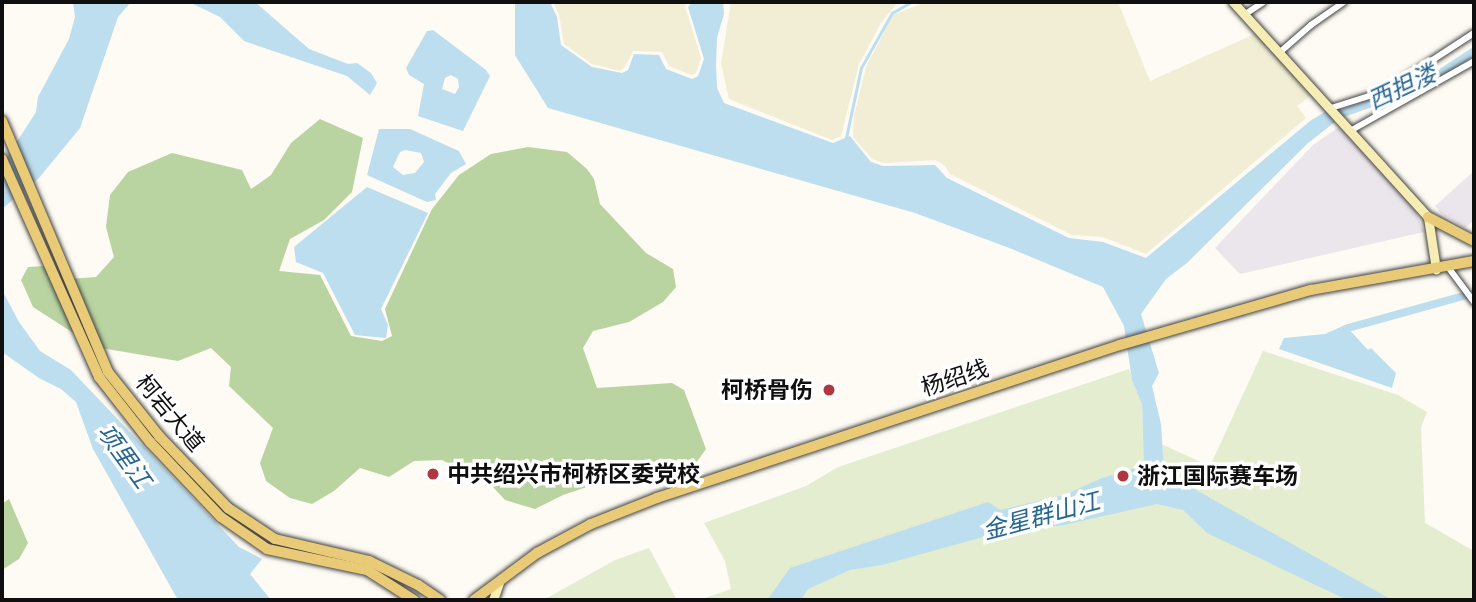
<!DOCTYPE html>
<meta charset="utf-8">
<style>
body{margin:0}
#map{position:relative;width:1476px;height:602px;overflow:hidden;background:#fdfbf3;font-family:Lora,"Noto Sans SC",serif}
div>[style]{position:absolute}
.industrial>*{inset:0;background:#ebe5ec}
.farmland>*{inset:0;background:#f1eed5}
.forest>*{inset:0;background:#b9d4a1}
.pitch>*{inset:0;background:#e4edd0}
.water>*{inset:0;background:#bddeef}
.stream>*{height:2.5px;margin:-1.25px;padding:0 1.25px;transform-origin:1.25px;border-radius:1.25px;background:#bddeef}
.canal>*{height:8px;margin:-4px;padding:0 4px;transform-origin:4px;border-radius:4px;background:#bddeef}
.roads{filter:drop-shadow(0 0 2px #424242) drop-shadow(0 0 2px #424242)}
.street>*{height:6px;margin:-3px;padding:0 3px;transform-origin:3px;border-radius:3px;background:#fff}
.secondary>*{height:9px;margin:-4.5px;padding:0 4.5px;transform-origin:4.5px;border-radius:4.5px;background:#f6edb5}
.primary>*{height:10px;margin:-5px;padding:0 5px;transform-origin:5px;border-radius:5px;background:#e9ca77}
.dots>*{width:19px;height:19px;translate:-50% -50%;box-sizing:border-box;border:4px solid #fff;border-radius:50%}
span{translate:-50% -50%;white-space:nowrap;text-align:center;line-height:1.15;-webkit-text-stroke:7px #fff;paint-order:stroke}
.street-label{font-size:23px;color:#0f0f0f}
.poi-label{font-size:23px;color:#0f0f0f;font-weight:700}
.right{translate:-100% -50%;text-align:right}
.left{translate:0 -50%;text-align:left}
.water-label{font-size:24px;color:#266693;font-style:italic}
.frame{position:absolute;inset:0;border:4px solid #0f0f0f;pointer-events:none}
</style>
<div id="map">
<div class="industrial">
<div style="clip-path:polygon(1339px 127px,1413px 205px,1424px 232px,1240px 274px,1215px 248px,1313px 145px)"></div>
<div style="clip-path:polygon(1474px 171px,1474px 220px,1465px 228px,1440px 213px,1435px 206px)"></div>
</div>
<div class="farmland">
<div style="clip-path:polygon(553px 2px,688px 2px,685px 6px,701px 58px,696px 73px,691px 75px,669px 66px,662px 52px,633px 51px,625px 67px,620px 71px,592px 64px,564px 44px,559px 15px)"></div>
<div style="clip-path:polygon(731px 2px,898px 2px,881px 23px,859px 64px,841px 136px,832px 140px,729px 99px,721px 64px)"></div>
<div style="clip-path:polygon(925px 2px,1118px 2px,1150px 81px,1257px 33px,1313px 94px,1297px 106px,1306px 118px,1146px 254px,1103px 237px,1072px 235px,950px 174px,945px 166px,936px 160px,884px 163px,872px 159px,853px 137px,854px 116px,866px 67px,893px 15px)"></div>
</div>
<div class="forest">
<div style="clip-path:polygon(320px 119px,363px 138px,352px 192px,324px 220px,290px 239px,279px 271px,320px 275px,351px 336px,382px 341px,392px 336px,385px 309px,432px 209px,459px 175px,491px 154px,528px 147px,567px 152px,587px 169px,594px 179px,600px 204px,646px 253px,673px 269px,676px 287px,663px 302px,629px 322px,593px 331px,583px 348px,597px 388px,672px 383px,684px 390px,706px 449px,696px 463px,651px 476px,614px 478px,563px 495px,535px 509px,505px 500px,493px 487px,442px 460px,414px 461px,389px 477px,360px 468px,334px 491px,312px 504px,290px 498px,266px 481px,260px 463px,273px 428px,229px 386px,231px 367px,211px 348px,178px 361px,95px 347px,33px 307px,21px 280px,28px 267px,44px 266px,70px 279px,96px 277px,114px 257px,106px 227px,110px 195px,128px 172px,172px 153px,242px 170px,251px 189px,271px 175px,291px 143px)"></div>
<div style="clip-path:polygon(9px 499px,28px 543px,19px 559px,2px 570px,2px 504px)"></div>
</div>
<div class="pitch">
<div style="clip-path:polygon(1263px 351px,1398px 395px,1427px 412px,1421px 427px,1425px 523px,1474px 551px,1474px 600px,699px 600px,731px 589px,725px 561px,704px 523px,806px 486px,838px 467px,1129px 369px,1142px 403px,1143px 436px,1210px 466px)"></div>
<div style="clip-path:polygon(649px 548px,677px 600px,537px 600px,549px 597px,615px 560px)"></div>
</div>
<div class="water">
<div style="clip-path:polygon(73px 2px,131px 2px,118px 17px,80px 128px,39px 178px,2px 209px,2px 165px,36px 112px,38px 97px,69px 39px,75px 17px)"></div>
<div style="clip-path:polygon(189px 2px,255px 2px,309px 49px,348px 64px,357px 63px,371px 73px,377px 83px,370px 95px,347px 76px,244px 41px,220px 17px)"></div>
<div style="clip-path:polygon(515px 2px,550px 2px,557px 17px,561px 45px,592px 67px,622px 73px,628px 70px,634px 54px,659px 55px,666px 69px,692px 79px,698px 76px,704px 59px,688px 7px,692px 2px,723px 2px,724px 14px,717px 38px,716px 65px,717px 88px,724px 103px,833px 143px,850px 136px,871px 162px,883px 166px,935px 165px,947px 178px,1069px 238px,1103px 242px,1146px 258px,1310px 121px,1328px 110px,1335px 122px,1308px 143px,1187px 263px,1166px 279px,1141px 314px,1159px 373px,1152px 386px,1161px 424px,1164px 472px,1392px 600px,1347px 600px,1207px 533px,1183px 510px,1157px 504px,1064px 525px,1005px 531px,882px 565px,850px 570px,808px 589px,801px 600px,767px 600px,790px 568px,988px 502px,1000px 510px,1064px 495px,1102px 478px,1139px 467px,1144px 461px,1142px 404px,1132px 380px,1124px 326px,1103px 287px,1012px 249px,915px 213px,548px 108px,515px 55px)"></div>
<div style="clip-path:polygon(evenodd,433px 30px,486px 70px,490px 76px,463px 131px,418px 116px,424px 84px,409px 75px,406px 68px,427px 31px,433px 30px,451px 75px,458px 79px,459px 87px,455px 94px,442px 89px,445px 78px,451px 75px)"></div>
<div style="clip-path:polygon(evenodd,379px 129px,410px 129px,459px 151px,466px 164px,451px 173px,435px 194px,436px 200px,427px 202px,367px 175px,379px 129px,405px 150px,421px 153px,424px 162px,415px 173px,403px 175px,393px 167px,400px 152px,405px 150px)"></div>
<div style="clip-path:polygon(367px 187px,428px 213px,381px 309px,388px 325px,386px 338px,355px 335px,323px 273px,296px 262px,294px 247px)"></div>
<div style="clip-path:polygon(2px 290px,19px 322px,40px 351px,71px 370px,239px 547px,262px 559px,250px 574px,271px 600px,178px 600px,93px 449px,76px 402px,61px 389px,39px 378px,2px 352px)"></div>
<div style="clip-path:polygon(1345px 325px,1368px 350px,1371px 348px,1396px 373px,1392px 388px,1279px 349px,1284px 338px,1325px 334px)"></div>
</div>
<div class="stream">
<div style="left:846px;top:138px;width:72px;rotate:-77.9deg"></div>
<div style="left:861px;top:68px;width:63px;rotate:-60.6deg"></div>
<div style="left:892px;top:13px;width:22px;rotate:-30deg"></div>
</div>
<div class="canal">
<div style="left:1332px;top:117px;width:63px;rotate:-19.6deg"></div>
<div style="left:1391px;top:96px;width:56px;rotate:-25.2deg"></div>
<div style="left:1442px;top:72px;width:38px;rotate:-33deg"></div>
<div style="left:1348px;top:328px;width:131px;rotate:-15.5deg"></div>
</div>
<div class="roads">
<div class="street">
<div style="left:1244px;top:15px;width:23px;rotate:-34deg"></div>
<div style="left:1279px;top:53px;width:43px;rotate:-41.2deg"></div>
<div style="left:1311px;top:25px;width:40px;rotate:-34.9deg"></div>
<div style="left:1331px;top:108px;width:57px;rotate:-17.5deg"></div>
<div style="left:1385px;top:91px;width:106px;rotate:-33.1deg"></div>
<div style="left:1350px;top:131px;width:142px;rotate:-29.4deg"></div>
<div style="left:1448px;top:267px;width:44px;rotate:53.4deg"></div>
</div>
<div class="secondary">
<div style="left:1233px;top:2px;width:290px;rotate:47.8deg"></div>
<div style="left:1428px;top:217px;width:53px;rotate:81.3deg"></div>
<div style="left:493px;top:600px;width:21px;rotate:-71deg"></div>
</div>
<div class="primary">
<div style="left:2px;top:121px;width:272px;rotate:67.1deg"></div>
<div style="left:108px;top:372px;width:82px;rotate:51.4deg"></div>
<div style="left:159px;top:436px;width:100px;rotate:46.2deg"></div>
<div style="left:228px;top:508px;width:56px;rotate:33.4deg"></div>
<div style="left:275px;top:539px;width:97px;rotate:13.2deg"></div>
<div style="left:369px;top:561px;width:55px;rotate:26.1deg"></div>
<div style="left:418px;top:585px;width:27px;rotate:34deg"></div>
<div style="left:2px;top:159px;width:239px;rotate:66deg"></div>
<div style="left:99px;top:377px;width:83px;rotate:51.9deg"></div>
<div style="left:150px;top:442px;width:103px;rotate:46.6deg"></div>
<div style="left:221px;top:517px;width:56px;rotate:34.8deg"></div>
<div style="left:267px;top:549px;width:102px;rotate:11.9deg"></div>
<div style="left:367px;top:570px;width:56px;rotate:32.6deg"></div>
<div style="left:1428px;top:217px;width:52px;rotate:27.6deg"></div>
<div style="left:474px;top:600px;width:79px;rotate:-36.7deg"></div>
<div style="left:537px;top:553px;width:61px;rotate:-28.2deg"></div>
<div style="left:591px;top:524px;width:71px;rotate:-21.5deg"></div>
<div style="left:657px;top:498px;width:488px;rotate:-18.3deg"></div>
<div style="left:1120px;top:345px;width:199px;rotate:-16.1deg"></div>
<div style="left:1311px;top:290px;width:166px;rotate:-10.1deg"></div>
</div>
</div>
<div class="dots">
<div style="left:829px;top:390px;background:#b0373f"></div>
<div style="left:433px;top:474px;background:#b0373f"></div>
<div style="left:1123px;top:476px;background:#b0373f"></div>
</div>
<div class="street-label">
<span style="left:955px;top:378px;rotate:-18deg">杨绍线</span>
<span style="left:170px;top:413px;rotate:50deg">柯岩大道</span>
</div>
<div class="poi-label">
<span class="right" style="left:813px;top:390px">柯桥骨伤</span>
<span class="left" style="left:447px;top:474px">中共绍兴市柯桥区委党校</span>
<span class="left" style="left:1137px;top:476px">浙江国际赛车场</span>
</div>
<div class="water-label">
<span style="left:1402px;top:87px;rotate:-25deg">西担溇</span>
<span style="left:124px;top:456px;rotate:54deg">项里江</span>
<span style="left:1041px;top:516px;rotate:-15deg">金星群山江</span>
</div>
<div class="frame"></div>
</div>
